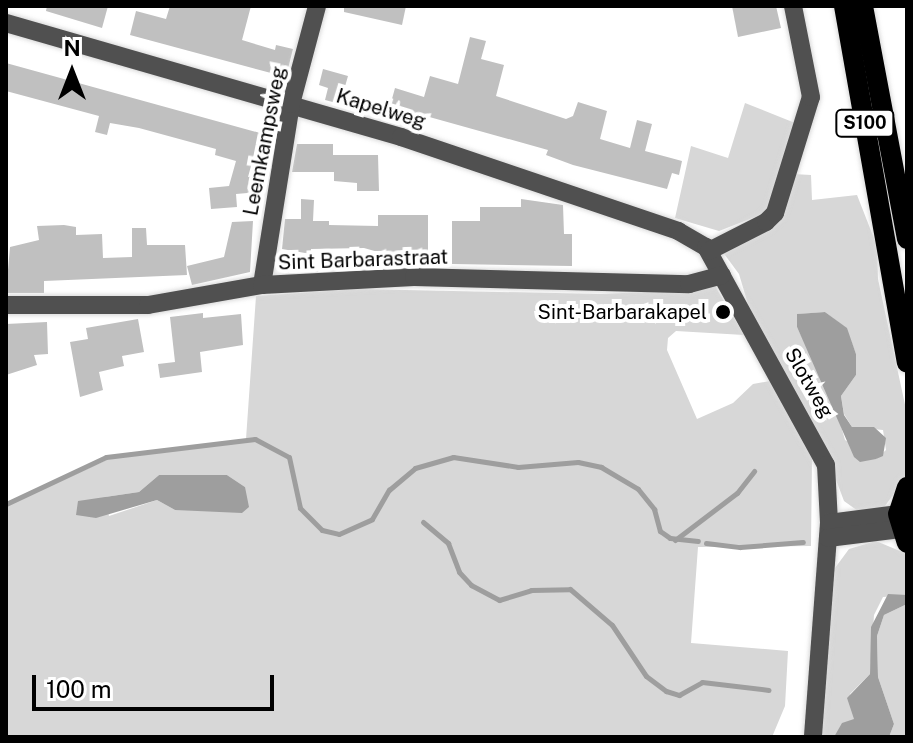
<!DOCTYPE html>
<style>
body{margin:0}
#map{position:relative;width:913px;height:743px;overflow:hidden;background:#fff;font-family:"Public Sans",sans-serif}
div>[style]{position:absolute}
.green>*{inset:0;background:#d7d7d7}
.water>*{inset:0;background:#9e9e9e}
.stream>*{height:5px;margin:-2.5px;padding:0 2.5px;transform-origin:2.5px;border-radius:2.5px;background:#9e9e9e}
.building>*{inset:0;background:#c0c0c0}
.roads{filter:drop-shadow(0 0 2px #dbdbdb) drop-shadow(0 0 2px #dbdbdb)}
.minor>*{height:18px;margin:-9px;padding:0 9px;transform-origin:9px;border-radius:9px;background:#505050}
.major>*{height:20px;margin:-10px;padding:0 10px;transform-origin:10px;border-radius:10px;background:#000}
.dots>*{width:22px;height:22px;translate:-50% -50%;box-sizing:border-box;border:4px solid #fff;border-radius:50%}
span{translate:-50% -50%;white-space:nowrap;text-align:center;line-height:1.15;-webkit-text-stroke:8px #fff;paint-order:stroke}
.shield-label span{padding:2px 6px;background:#fff;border:2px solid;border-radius:6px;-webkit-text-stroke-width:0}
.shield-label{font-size:18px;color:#000;font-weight:700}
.street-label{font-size:20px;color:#000}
.poi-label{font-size:20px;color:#000}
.right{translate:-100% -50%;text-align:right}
.frame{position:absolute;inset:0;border:8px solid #000;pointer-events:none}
.north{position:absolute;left:32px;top:32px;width:80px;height:80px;-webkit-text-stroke:6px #fff;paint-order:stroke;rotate:0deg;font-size:22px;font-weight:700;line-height:32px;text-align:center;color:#000}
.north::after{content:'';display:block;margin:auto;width:28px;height:36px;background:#000;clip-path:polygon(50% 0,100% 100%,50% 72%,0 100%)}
.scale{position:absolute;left:32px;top:675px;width:242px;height:36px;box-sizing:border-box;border:4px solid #000;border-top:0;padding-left:10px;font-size:24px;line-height:28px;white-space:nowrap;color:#000;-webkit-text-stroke:6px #fff;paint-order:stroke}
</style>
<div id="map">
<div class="green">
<div style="clip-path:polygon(745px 103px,800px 125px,768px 212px,719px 231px,675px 218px,691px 146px,728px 158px)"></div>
<div style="clip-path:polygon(evenodd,793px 174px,811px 175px,812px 200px,857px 195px,877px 246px,878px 279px,907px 414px,907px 476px,882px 510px,858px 511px,844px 501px,821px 440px,750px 311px,739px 274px,722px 251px,777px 222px,793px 174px,825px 312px,846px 328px,856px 354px,856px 375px,841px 396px,844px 414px,852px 427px,883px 430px,886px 450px,876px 459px,845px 440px,835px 405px,797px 327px,798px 314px,825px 312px)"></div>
<div style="clip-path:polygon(evenodd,708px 274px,744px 335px,676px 331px,668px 338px,667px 350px,697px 419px,733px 403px,753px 384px,770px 381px,812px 458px,811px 546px,698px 547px,691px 643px,788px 651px,785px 706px,772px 737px,6px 737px,6px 506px,113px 457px,246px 439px,256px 296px,358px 289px,601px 294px,647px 292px,708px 274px,159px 475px,227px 475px,245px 487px,175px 510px,157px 500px,109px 516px,105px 497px,139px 492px,159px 475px)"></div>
<div style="clip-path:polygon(876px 541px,907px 554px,907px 595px,883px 597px,874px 615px,870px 674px,850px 694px,855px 719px,834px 737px,820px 737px,835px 568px,849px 549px)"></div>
<div style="clip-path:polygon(907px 604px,907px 737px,889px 737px,894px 724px,878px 677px,877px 636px,884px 615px)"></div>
</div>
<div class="water">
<div style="clip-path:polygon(825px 312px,847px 328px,856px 354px,856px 375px,841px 396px,844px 415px,852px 427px,874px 427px,886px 438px,883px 456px,876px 459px,860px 462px,854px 457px,797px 327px,797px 314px)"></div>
<div style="clip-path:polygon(159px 475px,227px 475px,245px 487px,249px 507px,242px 513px,175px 510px,157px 500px,96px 518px,76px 515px,78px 501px,139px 492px)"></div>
<div style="clip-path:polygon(888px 594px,907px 595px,907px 604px,884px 615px,877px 636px,878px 677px,894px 724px,889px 737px,834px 737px,842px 723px,854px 719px,847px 698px,870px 674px,871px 627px)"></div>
</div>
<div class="stream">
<div style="left:6px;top:504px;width:110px;rotate:-25.2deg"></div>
<div style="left:106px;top:457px;width:150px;rotate:-6.9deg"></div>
<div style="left:255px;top:439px;width:38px;rotate:28deg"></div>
<div style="left:289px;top:457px;width:52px;rotate:77.8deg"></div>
<div style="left:300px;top:508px;width:31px;rotate:45deg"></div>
<div style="left:322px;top:530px;width:17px;rotate:13deg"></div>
<div style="left:339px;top:534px;width:36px;rotate:-24deg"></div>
<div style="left:372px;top:519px;width:34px;rotate:-60deg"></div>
<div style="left:389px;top:490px;width:34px;rotate:-40deg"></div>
<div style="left:415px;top:468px;width:40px;rotate:-16deg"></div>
<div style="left:453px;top:457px;width:66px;rotate:8.7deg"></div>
<div style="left:518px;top:467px;width:60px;rotate:-4.8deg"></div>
<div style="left:578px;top:462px;width:24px;rotate:12deg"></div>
<div style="left:601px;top:467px;width:43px;rotate:30.7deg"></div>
<div style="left:638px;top:489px;width:26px;rotate:51deg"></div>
<div style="left:654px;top:509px;width:23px;rotate:75deg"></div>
<div style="left:660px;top:531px;width:12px;rotate:35deg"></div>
<div style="left:670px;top:538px;width:28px;rotate:6deg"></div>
<div style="left:423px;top:522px;width:33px;rotate:40deg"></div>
<div style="left:448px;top:543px;width:31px;rotate:69deg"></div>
<div style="left:459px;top:572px;width:18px;rotate:47deg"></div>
<div style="left:471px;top:585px;width:32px;rotate:28deg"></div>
<div style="left:499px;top:600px;width:34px;rotate:-17deg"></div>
<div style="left:531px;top:590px;width:39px;rotate:-1deg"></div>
<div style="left:570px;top:589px;width:55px;rotate:40.6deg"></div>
<div style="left:612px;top:625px;width:61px;rotate:56.3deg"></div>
<div style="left:646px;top:676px;width:25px;rotate:37deg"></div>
<div style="left:666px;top:691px;width:14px;rotate:17deg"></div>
<div style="left:679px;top:695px;width:26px;rotate:-29deg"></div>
<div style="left:702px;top:682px;width:67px;rotate:6.8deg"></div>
<div style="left:675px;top:540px;width:78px;rotate:-37.2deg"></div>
<div style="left:737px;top:493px;width:28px;rotate:-52deg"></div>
<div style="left:706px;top:543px;width:34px;rotate:7deg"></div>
<div style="left:740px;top:547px;width:63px;rotate:-4.5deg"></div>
</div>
<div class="building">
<div style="clip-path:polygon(47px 6px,108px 6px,102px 28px,46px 11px)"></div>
<div style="clip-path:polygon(170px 6px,251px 6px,242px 40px,275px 50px,276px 45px,293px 49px,286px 77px,130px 35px,136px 11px,166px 19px)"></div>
<div style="clip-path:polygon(344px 6px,406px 6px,402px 25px,344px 12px)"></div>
<div style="clip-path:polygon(732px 6px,776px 6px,781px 28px,738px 37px)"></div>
<div style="clip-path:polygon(470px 37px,486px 41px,481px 59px,504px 65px,496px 96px,566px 119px,573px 116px,578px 102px,607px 111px,600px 139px,630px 148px,637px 120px,652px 124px,645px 151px,682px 161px,679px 175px,672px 173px,667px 189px,573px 165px,546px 155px,548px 150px,390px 106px,395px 88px,424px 97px,430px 76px,458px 84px)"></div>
<div style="clip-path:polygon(6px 63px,260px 133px,248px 177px,258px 175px,260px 192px,236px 194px,237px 207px,211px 209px,209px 188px,229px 186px,236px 161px,215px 155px,216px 149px,139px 128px,110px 123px,107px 135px,95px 132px,99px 116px,6px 91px)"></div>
<div style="clip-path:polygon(323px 69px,348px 76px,340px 104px,325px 100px,328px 88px,319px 85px)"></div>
<div style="clip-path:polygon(297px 144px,333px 144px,333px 155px,378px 155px,379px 191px,357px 191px,357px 183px,334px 181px,334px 172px,292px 172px)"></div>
<div style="clip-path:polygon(301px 199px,314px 200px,313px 221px,329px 221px,329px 225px,378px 226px,378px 215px,428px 215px,428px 264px,378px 265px,378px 252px,364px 248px,311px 249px,311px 254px,282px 249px,285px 219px,301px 219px)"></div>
<div style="clip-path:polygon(521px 199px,563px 205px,564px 234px,572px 234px,572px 266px,452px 264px,452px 221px,480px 221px,480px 207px,521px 207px)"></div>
<div style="clip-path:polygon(253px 221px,250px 272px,192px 285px,187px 266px,224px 257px,232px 222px)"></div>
<div style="clip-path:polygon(64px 225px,76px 227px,76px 235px,102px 234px,103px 258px,132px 257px,132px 228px,146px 228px,147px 245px,185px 245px,187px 275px,44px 281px,44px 293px,6px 293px,10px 247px,39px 240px,37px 226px)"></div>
<div style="clip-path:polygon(203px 313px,203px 318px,241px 314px,243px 345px,200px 352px,202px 372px,160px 378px,158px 364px,175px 362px,170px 317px)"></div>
<div style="clip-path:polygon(138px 319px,144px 352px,122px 356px,124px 366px,99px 372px,103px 390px,80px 397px,70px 342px,88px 339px,86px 328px)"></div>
<div style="clip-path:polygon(47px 322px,48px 354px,34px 355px,37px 365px,6px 375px,6px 324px)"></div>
</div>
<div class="roads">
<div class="minor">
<div style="left:6px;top:23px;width:411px;rotate:16.1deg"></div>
<div style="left:401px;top:137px;width:293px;rotate:18.7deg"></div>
<div style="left:678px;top:231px;width:32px;rotate:30deg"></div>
<div style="left:706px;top:247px;width:249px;rotate:61.2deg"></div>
<div style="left:826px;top:465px;width:58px;rotate:87deg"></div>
<div style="left:829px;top:523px;width:215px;rotate:94.3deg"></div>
<div style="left:709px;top:251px;width:64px;rotate:-27deg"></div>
<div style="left:766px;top:222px;width:13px;rotate:-45deg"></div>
<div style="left:775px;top:213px;width:121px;rotate:-72.8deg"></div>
<div style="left:811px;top:97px;width:93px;rotate:-101.2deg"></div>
<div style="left:262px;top:285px;width:183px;rotate:-80.9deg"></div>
<div style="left:291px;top:104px;width:101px;rotate:-75.1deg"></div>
<div style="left:6px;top:305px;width:142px"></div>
<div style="left:148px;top:305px;width:116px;rotate:-10deg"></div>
<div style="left:262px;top:285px;width:152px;rotate:-3deg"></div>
<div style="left:414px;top:277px;width:275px;rotate:1.5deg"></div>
<div style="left:689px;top:284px;width:34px;rotate:-15deg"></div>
<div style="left:829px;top:523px;width:70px;rotate:-7.4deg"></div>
<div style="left:828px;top:538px;width:73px;rotate:-7.1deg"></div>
</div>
<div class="major">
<div style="left:844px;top:6px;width:362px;rotate:80deg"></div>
<div style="left:863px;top:6px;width:237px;rotate:79.3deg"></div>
<div style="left:907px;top:487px;width:28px;rotate:108deg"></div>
<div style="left:898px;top:514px;width:30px;rotate:73deg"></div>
</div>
</div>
<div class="dots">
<div style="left:723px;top:312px;background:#000"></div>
</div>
<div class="shield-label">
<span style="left:865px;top:123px">S100</span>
</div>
<div class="street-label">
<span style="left:381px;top:109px;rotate:17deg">Kapelweg</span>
<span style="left:265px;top:141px;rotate:-79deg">Leemkampsweg</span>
<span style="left:363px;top:260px;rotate:-2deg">Sint Barbarastraat</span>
<span style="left:809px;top:383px;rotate:60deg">Slotweg</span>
</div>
<div class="poi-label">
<span class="right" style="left:707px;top:312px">Sint-Barbarakapel</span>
</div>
<div class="frame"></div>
<div class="north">N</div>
<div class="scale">100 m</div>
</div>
